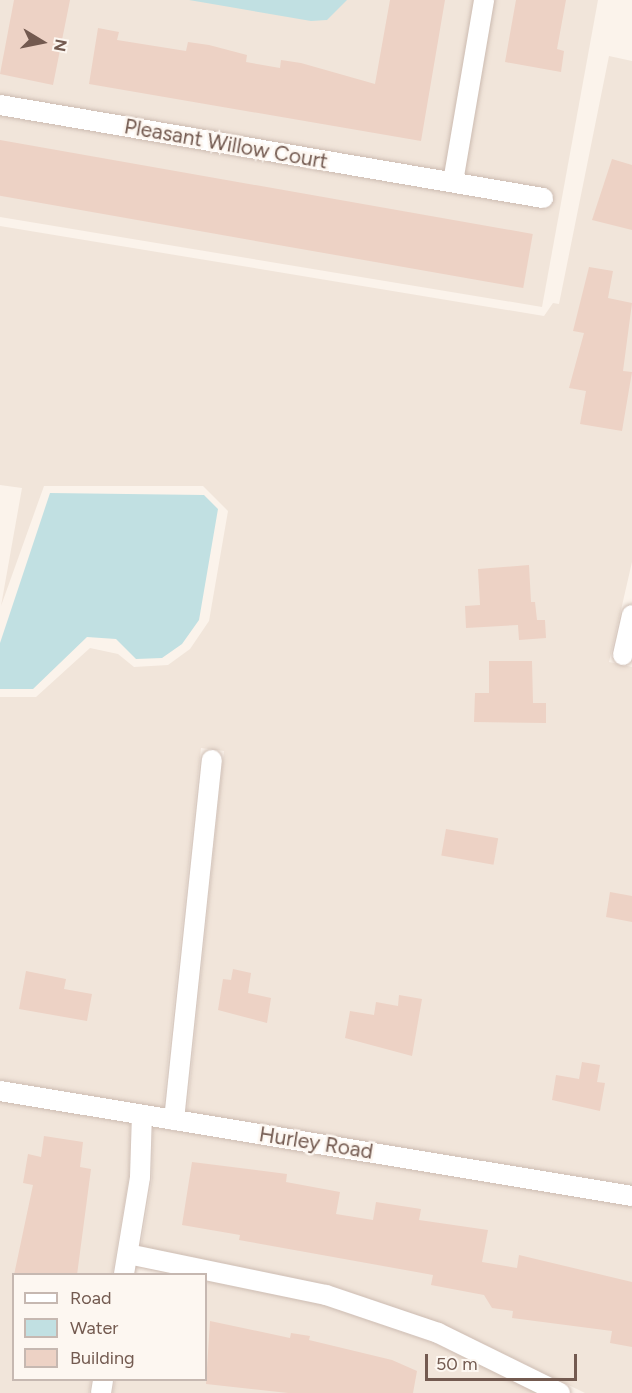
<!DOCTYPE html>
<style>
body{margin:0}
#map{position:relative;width:632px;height:1393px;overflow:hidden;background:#fbf3eb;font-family:Figtree,sans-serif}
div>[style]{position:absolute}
.residential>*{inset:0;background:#f1e5da}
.water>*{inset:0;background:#c1e0e2}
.building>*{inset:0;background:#edd2c5;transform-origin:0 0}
.roads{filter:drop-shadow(0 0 2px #ccbbb1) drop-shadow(0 0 2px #ccbbb1)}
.minor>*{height:20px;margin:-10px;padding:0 10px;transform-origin:10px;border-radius:10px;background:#fff}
span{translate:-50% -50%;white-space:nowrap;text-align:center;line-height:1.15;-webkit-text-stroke:5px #fdf7f1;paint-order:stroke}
.street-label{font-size:21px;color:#735a50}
.legend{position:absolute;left:12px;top:1273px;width:195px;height:108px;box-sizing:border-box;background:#fdf7f1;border:2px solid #c6b8b1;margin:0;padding:8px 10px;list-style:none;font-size:18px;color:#735a50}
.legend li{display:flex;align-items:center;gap:12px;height:30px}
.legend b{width:30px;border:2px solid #c6b8b1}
.north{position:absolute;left:12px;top:12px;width:60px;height:60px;-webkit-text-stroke:4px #fdf7f1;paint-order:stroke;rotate:100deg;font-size:16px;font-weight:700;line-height:24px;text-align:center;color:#735a50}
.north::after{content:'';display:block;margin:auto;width:21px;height:27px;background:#735a50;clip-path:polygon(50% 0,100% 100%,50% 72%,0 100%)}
.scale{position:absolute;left:425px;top:1354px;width:152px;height:27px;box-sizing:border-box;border:3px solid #735a50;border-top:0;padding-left:8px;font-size:18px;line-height:21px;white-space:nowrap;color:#735a50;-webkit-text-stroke:4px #fdf7f1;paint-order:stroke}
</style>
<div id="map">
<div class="residential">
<div style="clip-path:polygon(0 0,598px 0,542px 307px,0 217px)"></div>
<div style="clip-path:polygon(609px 56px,632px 61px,632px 562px,609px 662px,632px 667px,632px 1185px,187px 1112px,224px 751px,201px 748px,163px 1108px,0 1080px,0 697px,36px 697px,90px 648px,118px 654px,134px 667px,168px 665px,190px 649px,209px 621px,228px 511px,203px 486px,44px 486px,1px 606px,22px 488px,0 485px,0 226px,544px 316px,553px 303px,559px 304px)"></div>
<div style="clip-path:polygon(0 1101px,130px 1123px,129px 1176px,112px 1274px,14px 1274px,14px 1380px,91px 1380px,89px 1393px,0 1393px)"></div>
<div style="clip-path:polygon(153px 1127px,632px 1206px,632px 1393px,585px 1393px,443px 1324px,330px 1285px,141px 1246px,152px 1179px)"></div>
<div style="clip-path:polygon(206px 1281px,323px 1305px,434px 1343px,537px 1393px,113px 1393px,115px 1380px,206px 1380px)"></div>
</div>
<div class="water">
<div style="clip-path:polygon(189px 0,347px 0,327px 20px,311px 21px)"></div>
<div style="clip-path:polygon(50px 493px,204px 495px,218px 509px,199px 620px,182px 644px,162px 658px,136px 659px,116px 639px,87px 637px,33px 689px,0 689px,0 643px)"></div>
</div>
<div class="building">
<div style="clip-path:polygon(14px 0,70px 0,53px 85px,0 74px)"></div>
<div style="clip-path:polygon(390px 0,445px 0,421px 141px,89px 84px,98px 28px,119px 32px,117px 40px,186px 51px,188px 42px,209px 45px,247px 55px,246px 62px,280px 68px,281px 60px,301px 63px,375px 84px)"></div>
<div style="clip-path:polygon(516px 0,566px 0,557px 49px,564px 51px,561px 72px,505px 62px)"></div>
<div style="left:0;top:140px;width:541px;height:55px;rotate:10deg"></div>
<div style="clip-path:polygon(612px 159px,632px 165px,632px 230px,592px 220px)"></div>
<div style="clip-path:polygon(589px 267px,613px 271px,608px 298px,632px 303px,623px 371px,632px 372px,622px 431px,580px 424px,586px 391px,569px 388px,584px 333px,573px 331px)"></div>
<div style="clip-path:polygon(529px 565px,531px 602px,535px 602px,537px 620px,545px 620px,546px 638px,519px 640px,518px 625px,466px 628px,465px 606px,480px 605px,478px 569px)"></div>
<div style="clip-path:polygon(489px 661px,532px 661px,533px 703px,546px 703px,546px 723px,474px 722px,475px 693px,489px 693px)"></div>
<div style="left:446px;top:829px;width:53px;height:27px;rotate:10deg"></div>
<div style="clip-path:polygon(610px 892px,632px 896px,632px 922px,606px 917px)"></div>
<div style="clip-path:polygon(233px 969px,251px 973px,248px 993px,271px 998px,267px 1023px,218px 1010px,223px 979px,231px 980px)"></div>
<div style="clip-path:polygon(26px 971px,66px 979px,64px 989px,92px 994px,87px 1021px,19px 1009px)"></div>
<div style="clip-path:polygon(399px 995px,422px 999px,412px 1056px,345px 1038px,350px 1011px,374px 1015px,376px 1002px,398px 1006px)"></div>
<div style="clip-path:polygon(582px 1062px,600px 1065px,597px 1082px,605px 1083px,600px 1111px,552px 1100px,556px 1075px,579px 1079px)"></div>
<div style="clip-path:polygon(44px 1136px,83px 1142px,80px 1167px,91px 1169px,77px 1275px,14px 1275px,33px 1185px,23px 1183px,28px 1154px,41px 1157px)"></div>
<div style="clip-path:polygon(192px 1162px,287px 1174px,286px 1182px,340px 1192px,336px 1214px,373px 1220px,376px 1202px,421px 1209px,419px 1220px,488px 1230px,482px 1262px,517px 1268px,519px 1255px,632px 1282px,632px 1347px,610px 1343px,612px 1331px,512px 1318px,513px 1311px,492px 1308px,484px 1295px,431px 1285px,433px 1275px,250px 1242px,239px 1240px,240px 1235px,182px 1225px)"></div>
<div style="clip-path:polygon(210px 1321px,290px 1338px,291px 1333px,310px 1336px,309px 1340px,392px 1360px,417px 1371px,413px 1393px,288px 1393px,206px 1384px)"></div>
</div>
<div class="roads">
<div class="minor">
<div style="left:0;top:105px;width:551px;rotate:9.72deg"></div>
<div style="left:453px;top:182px;width:185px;rotate:-80.3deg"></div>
<div style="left:623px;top:655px;width:41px;rotate:-77.3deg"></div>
<div style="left:0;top:1091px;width:641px;rotate:9.43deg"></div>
<div style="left:174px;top:1120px;width:362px;rotate:-84deg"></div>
<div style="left:128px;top:1254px;width:202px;rotate:11.7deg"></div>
<div style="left:326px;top:1295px;width:118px;rotate:18.7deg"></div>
<div style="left:438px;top:1333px;width:136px;rotate:26.2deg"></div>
<div style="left:124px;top:1274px;width:98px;rotate:-80.6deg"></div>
<div style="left:140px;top:1177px;width:62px;rotate:-88.2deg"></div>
<div style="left:101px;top:1393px;width:13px;rotate:-81deg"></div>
</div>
</div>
<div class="street-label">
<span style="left:226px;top:144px;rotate:10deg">Pleasant Willow Court</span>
<span style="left:316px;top:1143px;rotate:9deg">Hurley Road</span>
</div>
<ul class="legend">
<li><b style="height:8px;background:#fff"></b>Road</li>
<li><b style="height:16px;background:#c1e0e2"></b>Water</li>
<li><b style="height:16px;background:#edd2c5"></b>Building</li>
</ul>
<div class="north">N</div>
<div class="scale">50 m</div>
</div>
